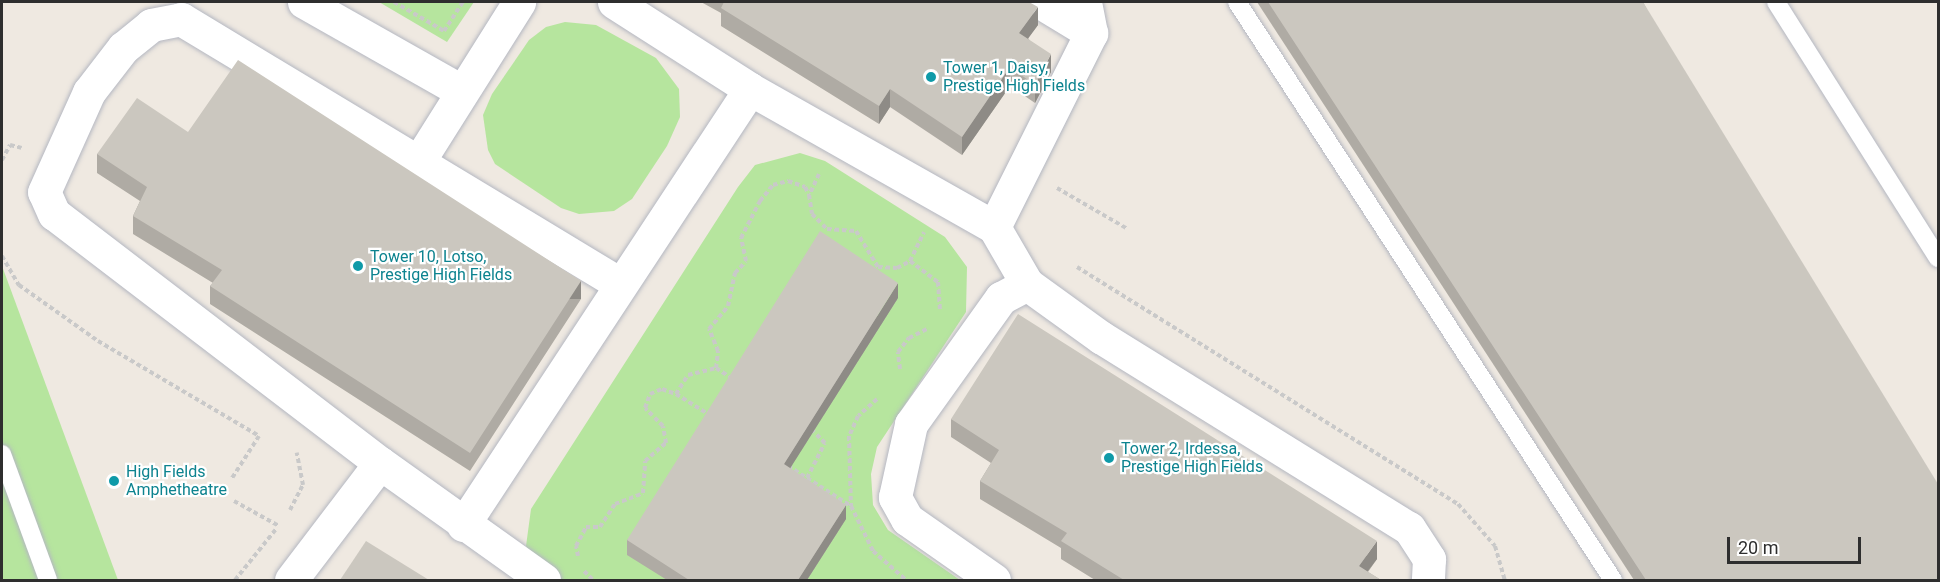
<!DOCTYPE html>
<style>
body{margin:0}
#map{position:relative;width:1940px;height:582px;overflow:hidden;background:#efe9e1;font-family:Roboto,sans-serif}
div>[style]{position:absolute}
.green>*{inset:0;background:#b6e59e}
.path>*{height:4px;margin-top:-2px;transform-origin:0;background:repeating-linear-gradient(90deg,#c9c9c9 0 4.5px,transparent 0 7.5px)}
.roads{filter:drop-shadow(0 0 2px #b4b7c1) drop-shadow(0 0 2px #b4b7c1)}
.service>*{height:18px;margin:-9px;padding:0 9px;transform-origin:9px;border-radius:9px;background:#fff}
.minor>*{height:33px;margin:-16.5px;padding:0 16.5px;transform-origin:16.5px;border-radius:16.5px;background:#fff}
.wall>*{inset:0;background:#afaba4}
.shaded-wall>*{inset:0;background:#8e8b86;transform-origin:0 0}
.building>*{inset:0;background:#cbc7bf}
.dots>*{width:16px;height:16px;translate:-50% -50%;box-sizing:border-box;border:3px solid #fff;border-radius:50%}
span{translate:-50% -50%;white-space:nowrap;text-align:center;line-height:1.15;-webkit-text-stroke:4.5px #fff;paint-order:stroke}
.culture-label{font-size:16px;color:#0d838f}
.left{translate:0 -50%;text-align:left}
.frame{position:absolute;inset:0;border:3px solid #2e2e2e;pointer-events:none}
.scale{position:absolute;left:1727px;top:537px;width:134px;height:27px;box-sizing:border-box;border:3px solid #2e2e2e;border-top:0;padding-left:8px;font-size:18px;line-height:21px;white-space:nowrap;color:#2e2e2e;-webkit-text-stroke:4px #fff;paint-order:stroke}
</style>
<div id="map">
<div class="green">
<div style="clip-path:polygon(379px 2px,474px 2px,447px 42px)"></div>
<div style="clip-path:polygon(565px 22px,596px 25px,656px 58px,679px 89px,680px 117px,667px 146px,632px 199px,614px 211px,579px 214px,561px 208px,495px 164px,488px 150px,483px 115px,492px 94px,529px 40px,546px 27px)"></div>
<div style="clip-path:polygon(800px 153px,825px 161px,945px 237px,967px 267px,966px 312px,877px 447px,871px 474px,873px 505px,888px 530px,960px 580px,550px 580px,537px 572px,526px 546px,531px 509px,738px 187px,755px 165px)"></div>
<div style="clip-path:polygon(2px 266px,118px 580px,2px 580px)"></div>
</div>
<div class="path">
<div style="left:394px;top:2px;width:58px;rotate:30.1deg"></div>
<div style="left:444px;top:31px;width:35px;rotate:-57deg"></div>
<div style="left:2px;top:160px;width:17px;rotate:-62deg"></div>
<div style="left:10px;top:145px;width:12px;rotate:14deg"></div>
<div style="left:819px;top:174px;width:23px;rotate:115deg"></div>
<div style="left:809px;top:195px;width:19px;rotate:81deg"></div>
<div style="left:812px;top:214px;width:21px;rotate:45deg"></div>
<div style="left:827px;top:229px;width:29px;rotate:4deg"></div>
<div style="left:856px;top:231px;width:42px;rotate:58.6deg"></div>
<div style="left:878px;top:267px;width:19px;rotate:3deg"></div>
<div style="left:897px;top:268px;width:15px;rotate:-28deg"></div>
<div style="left:910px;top:261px;width:32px;rotate:-64deg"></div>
<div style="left:1057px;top:188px;width:80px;rotate:30.1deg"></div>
<div style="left:2px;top:256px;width:34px;rotate:60deg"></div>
<div style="left:19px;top:285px;width:97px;rotate:35.3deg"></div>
<div style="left:98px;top:341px;width:187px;rotate:30.5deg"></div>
<div style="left:259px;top:436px;width:50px;rotate:122.7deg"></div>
<div style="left:910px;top:261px;width:35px;rotate:37deg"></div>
<div style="left:938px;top:282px;width:28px;rotate:86deg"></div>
<div style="left:1077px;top:267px;width:449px;rotate:31.9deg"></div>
<div style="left:1458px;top:504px;width:56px;rotate:48.6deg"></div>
<div style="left:1495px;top:546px;width:35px;rotate:74deg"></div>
<div style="left:716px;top:368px;width:20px;rotate:33deg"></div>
<div style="left:900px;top:369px;width:17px;rotate:-97deg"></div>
<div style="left:898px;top:352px;width:18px;rotate:-52deg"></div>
<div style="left:909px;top:338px;width:20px;rotate:-27deg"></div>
<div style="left:676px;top:394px;width:39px;rotate:32deg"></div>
<div style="left:877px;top:399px;width:25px;rotate:138deg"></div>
<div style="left:858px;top:416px;width:22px;rotate:114deg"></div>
<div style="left:849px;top:436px;width:70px;rotate:88.4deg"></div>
<div style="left:851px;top:506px;width:50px;rotate:63.9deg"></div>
<div style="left:873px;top:551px;width:44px;rotate:41.3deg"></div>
<div style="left:788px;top:466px;width:75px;rotate:32.4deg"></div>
<div style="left:807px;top:478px;width:39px;rotate:-63deg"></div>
<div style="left:825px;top:443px;width:21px;rotate:-135deg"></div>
<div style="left:234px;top:501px;width:51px;rotate:29.1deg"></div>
<div style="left:290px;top:510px;width:28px;rotate:-63deg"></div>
<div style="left:303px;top:485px;width:33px;rotate:-101deg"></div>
<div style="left:578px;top:556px;width:10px;rotate:-101deg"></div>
<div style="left:576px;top:546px;width:21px;rotate:-62deg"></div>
<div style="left:586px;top:527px;width:14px"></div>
<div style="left:600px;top:527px;width:27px;rotate:-57deg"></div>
<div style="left:615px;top:504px;width:30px;rotate:-21deg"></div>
<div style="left:643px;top:493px;width:32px;rotate:-86deg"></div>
<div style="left:645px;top:461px;width:28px;rotate:-41deg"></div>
<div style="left:666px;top:443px;width:17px;rotate:-100deg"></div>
<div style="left:663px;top:426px;width:25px;rotate:-135deg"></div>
<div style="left:645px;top:408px;width:15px;rotate:-70deg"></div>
<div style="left:650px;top:394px;width:13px;rotate:-23deg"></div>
<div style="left:662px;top:389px;width:15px;rotate:20deg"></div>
<div style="left:676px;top:394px;width:22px;rotate:-58deg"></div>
<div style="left:688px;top:375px;width:29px;rotate:-14deg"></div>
<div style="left:716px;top:368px;width:17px;rotate:-83deg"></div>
<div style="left:718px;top:351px;width:24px;rotate:-112deg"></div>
<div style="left:709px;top:329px;width:30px;rotate:-50deg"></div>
<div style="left:728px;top:306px;width:34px;rotate:-78deg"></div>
<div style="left:735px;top:273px;width:16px;rotate:-47deg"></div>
<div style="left:746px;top:261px;width:24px;rotate:-102deg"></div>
<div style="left:741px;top:238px;width:42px;rotate:-62.8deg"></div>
<div style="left:760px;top:201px;width:21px;rotate:-51deg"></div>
<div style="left:773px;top:185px;width:16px;rotate:-15deg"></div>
<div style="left:788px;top:181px;width:18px;rotate:19deg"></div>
<div style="left:805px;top:187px;width:9px;rotate:63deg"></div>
<div style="left:584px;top:571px;width:13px;rotate:45deg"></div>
<div style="left:235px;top:580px;width:67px;rotate:-51.1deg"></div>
</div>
<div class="roads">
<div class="service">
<div style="left:1237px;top:2px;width:690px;rotate:56.96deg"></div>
<div style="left:1776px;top:2px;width:303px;rotate:57.7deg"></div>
<div style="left:2px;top:454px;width:134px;rotate:69.9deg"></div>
</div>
<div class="minor">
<div style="left:304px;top:2px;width:180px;rotate:29.5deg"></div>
<div style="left:614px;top:2px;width:161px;rotate:32.6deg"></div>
<div style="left:1040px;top:2px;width:60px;rotate:31.3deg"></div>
<div style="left:419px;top:161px;width:188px;rotate:-57.8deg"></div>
<div style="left:994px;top:227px;width:66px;rotate:59.9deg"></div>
<div style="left:1027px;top:284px;width:92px;rotate:35.8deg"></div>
<div style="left:1102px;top:338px;width:361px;rotate:31.8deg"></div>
<div style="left:1409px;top:528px;width:37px;rotate:57deg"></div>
<div style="left:1429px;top:559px;width:21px;rotate:93deg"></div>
<div style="left:463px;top:525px;width:522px;rotate:-56.64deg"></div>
<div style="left:750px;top:89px;width:280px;rotate:29.5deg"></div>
<div style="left:994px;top:227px;width:217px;rotate:-63.4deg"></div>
<div style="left:1091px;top:33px;width:32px;rotate:-101deg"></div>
<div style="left:291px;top:580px;width:147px;rotate:-52.7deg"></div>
<div style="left:544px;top:580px;width:201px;rotate:-144.5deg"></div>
<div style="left:380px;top:463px;width:410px;rotate:-142.6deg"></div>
<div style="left:54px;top:214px;width:24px;rotate:-114deg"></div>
<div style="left:44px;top:192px;width:110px;rotate:-65.8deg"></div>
<div style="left:89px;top:92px;width:56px;rotate:-52.3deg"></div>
<div style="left:123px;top:48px;width:36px;rotate:-39deg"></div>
<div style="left:151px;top:25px;width:31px;rotate:-11deg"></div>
<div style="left:181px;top:19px;width:513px;rotate:31.12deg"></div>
<div style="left:994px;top:580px;width:106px;rotate:-145deg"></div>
<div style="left:907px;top:519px;width:25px;rotate:-119deg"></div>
<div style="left:895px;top:497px;width:75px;rotate:-77.6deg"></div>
<div style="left:911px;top:424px;width:155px;rotate:-54.5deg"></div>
<div style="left:1001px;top:298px;width:30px;rotate:-28deg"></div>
</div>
</div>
<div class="wall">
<div style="clip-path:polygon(701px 2px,1029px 2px,1038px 25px,1028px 38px,1051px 72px,1035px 103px,1010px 86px,962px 155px,890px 107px,879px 124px,721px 26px,721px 13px)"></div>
<div style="clip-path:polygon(1257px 2px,1643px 2px,1938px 580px,1634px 580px)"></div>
<div style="clip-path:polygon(188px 132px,581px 299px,470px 471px,210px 304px,210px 286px,213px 283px,133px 234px,133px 216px,140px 201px,97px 173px,97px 154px)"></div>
<div style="clip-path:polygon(898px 298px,790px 468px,846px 519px,807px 580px,667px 580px,627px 555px,627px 540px)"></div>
<div style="clip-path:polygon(951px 419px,1377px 559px,1368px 572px,1381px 580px,1095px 580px,1061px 559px,1061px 548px,980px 499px,980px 481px,991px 463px,951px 437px)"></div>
</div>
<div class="shaded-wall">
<div style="clip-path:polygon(1038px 7px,1038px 25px,1019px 51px,1019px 33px)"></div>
<div style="clip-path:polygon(1051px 54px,1051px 72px,1035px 103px,1035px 85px)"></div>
<div style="clip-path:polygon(1010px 67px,1010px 86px,962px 155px,962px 137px)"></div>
<div style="clip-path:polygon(890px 89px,890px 107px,879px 124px,879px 106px)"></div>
<div style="left:581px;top:281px;width:18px;height:205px;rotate:90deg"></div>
<div style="clip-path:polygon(898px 283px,898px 298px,784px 478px,784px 464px)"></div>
<div style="clip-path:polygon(846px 505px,846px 519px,807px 580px,798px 580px)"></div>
<div style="clip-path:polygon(1377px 541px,1377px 559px,1361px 580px,1359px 566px)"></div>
</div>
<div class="building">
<div style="clip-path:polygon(724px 2px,1029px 2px,1038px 7px,1019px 33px,1051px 54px,1035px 85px,1010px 67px,962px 137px,890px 89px,879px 106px,721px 8px)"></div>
<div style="clip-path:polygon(1268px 2px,1643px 2px,1938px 484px,1938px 580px,1646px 580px)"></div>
<div style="clip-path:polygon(238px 60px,581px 281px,470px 453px,210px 286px,222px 270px,133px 216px,147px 187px,97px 154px,137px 98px,188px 132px)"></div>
<div style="clip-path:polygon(820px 231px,898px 283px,784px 464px,846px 505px,798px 580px,689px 580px,627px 540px)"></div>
<div style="clip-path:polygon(1018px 314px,1377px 541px,1359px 566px,1381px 580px,1124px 580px,1061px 541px,1067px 533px,980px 481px,999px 450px,951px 419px)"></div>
<div style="clip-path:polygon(366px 541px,429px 580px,340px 580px)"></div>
</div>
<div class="dots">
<div style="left:931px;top:77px;background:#0f9aa8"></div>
<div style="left:358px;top:266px;background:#0f9aa8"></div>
<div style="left:1109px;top:458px;background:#0f9aa8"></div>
<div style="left:114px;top:481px;background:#0f9aa8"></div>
</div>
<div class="culture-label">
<span class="left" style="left:943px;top:77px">Tower 1, Daisy,<br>Prestige High Fields</span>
<span class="left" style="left:370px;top:266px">Tower 10, Lotso,<br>Prestige High Fields</span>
<span class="left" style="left:1121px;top:458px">Tower 2, Irdessa,<br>Prestige High Fields</span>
<span class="left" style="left:126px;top:481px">High Fields<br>Amphetheatre</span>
</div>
<div class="frame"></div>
<div class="scale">20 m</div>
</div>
